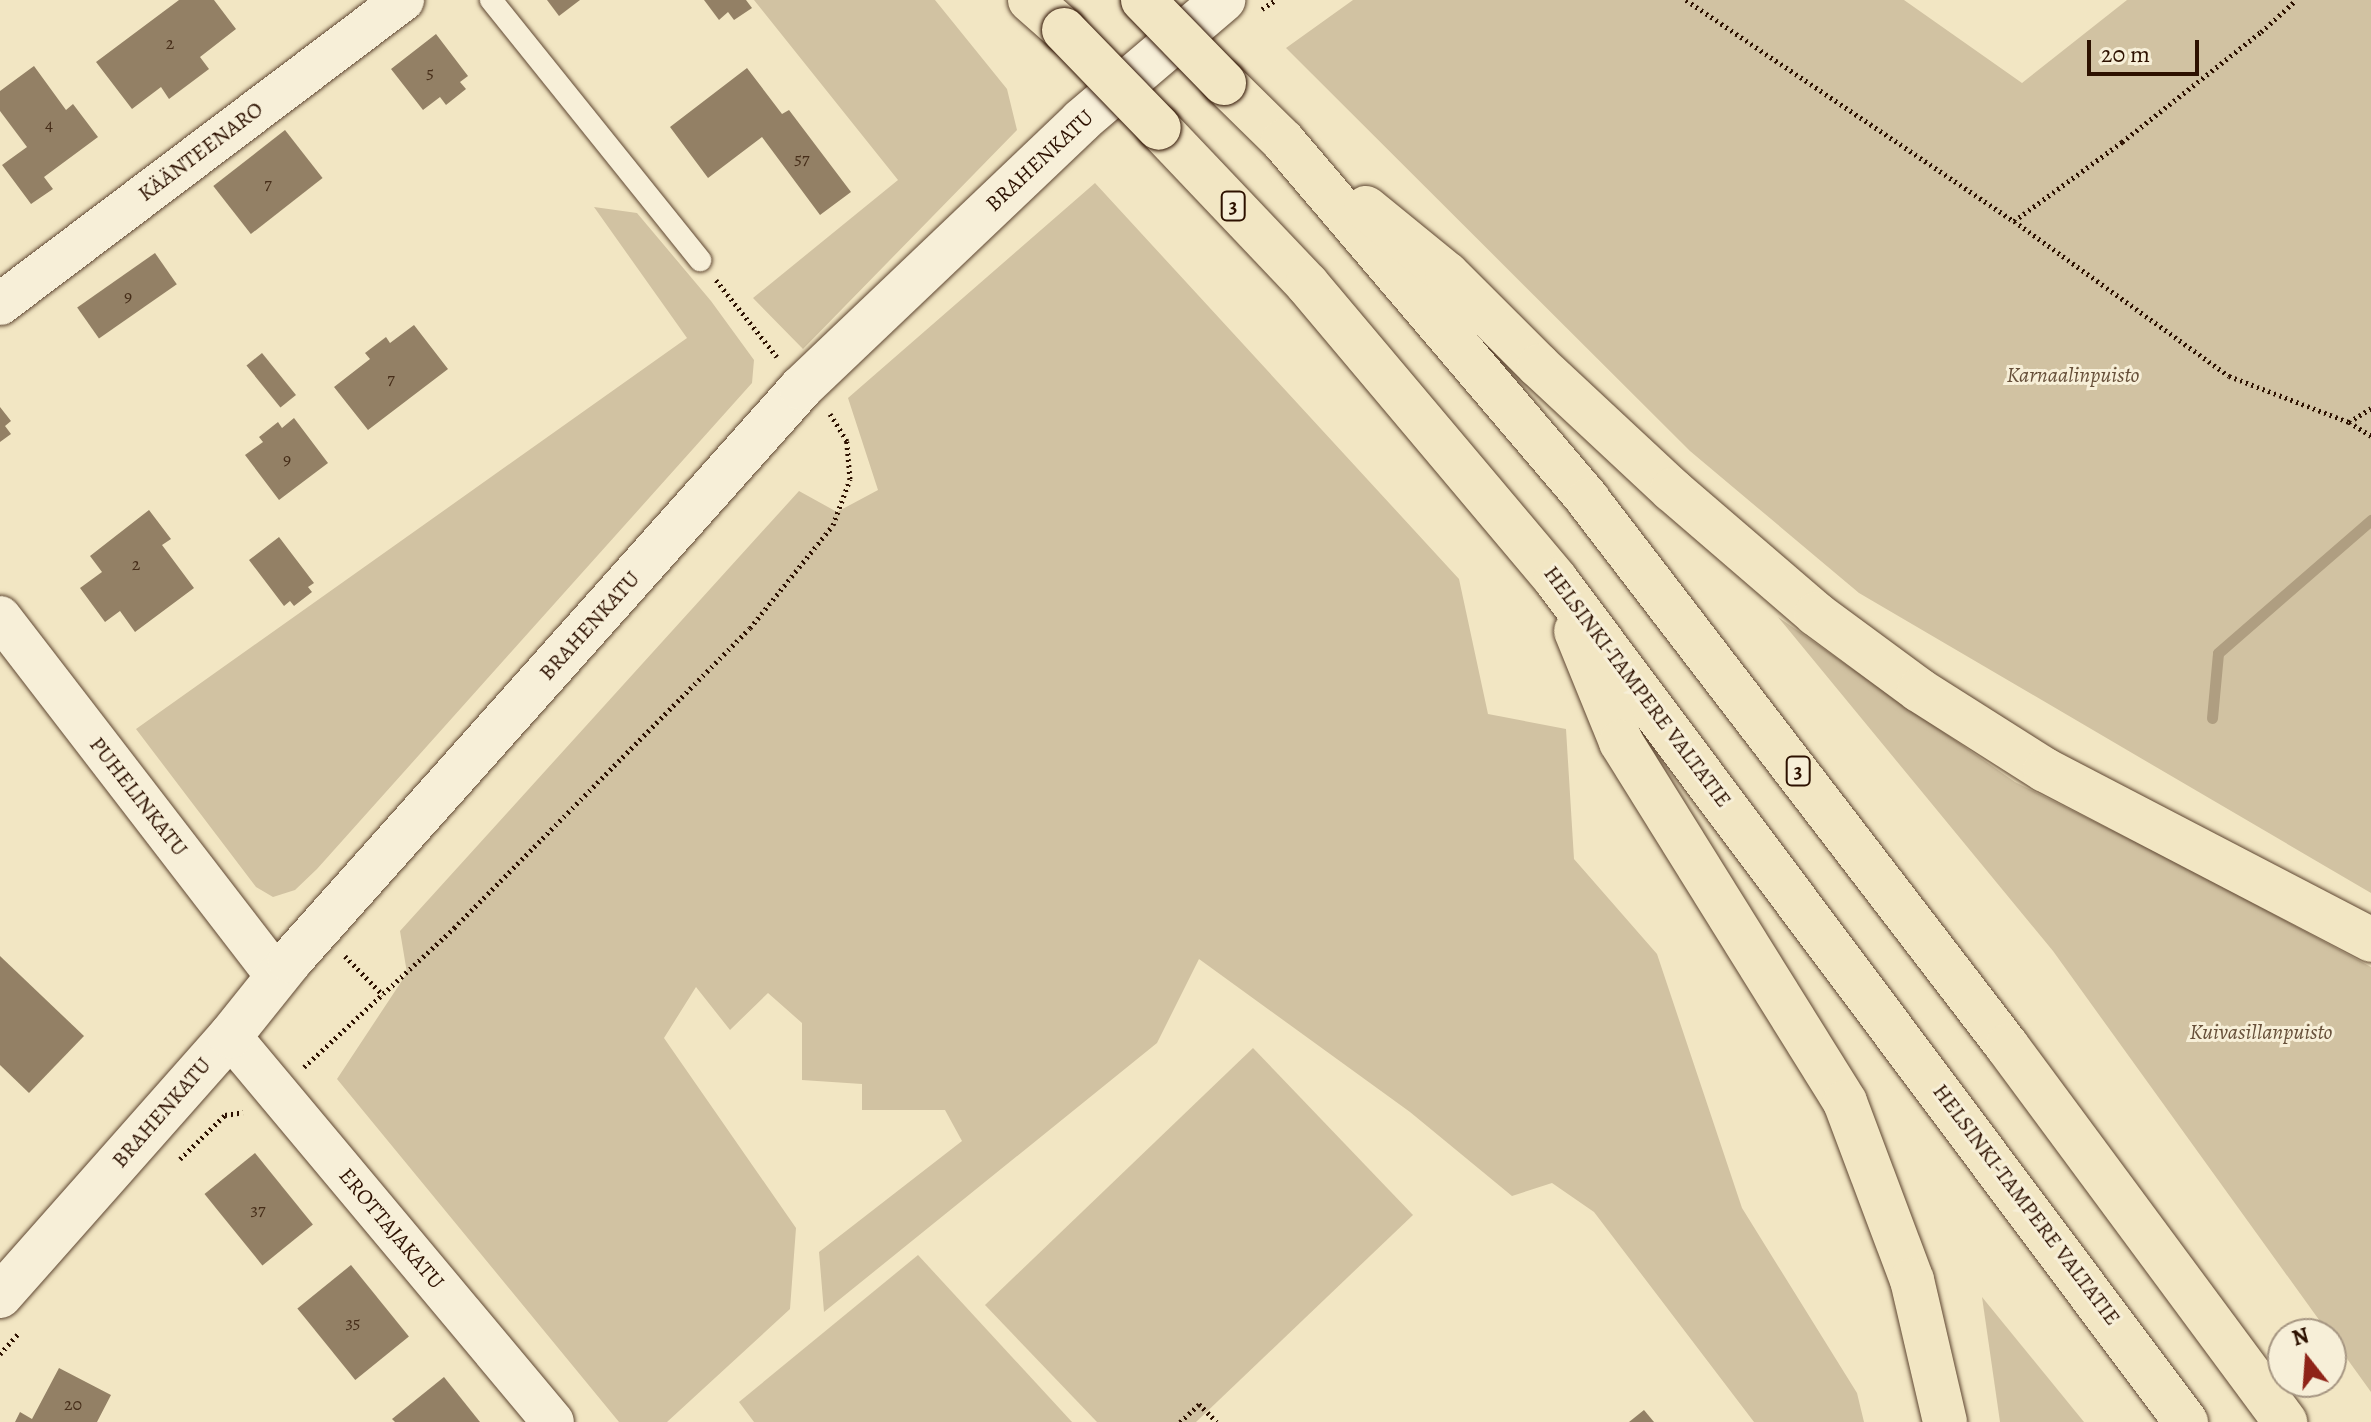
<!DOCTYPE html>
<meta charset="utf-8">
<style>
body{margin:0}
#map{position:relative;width:2371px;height:1422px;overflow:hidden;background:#f2e6c3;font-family:Alegreya,serif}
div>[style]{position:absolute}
.green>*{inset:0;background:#d1c2a2}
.stream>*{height:11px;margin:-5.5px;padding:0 5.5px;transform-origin:5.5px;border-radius:5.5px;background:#af9e81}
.building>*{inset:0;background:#938065;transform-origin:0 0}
.path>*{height:5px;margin-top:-2.5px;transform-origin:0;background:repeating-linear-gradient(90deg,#2d1100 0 2px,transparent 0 6px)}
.roads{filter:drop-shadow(0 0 2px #5e4631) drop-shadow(0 0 2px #5e4631)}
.lane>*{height:22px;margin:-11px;padding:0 11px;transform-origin:11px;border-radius:11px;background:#f7efd8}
.street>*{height:42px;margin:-21px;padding:0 21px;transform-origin:21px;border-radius:21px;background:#f7efd8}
.secondary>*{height:44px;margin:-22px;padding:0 22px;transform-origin:22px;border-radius:22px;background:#f7efd8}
.highway>*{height:44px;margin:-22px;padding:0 22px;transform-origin:22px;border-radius:22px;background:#f2e6c3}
.bridges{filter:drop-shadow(0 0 2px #2d1100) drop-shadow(0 0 2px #2d1100)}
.highway-bridge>*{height:44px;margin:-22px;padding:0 22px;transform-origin:22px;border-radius:22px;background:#f2e6c3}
span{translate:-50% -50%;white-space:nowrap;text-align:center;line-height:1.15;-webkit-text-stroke:6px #f7efd8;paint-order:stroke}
.number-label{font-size:18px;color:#462d19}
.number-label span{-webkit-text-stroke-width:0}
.shield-label span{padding:2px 6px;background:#f7efd8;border:2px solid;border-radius:6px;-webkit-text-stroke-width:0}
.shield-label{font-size:20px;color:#2d1100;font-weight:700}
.street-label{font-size:22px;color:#2d1100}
.park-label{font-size:22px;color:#664f39;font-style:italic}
.north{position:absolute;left:2267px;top:1318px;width:80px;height:80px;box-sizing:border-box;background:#f7efd8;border:2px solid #a69682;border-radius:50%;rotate:343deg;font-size:22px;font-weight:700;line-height:32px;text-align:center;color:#2d1100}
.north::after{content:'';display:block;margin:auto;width:28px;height:36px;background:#8f2418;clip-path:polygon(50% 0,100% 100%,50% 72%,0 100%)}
.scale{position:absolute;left:2087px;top:40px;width:112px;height:36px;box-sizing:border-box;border:4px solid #2d1100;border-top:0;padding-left:10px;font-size:24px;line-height:28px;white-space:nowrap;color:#2d1100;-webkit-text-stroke:6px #f7efd8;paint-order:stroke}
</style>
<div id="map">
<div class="green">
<div style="clip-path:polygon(754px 0,935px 0,1007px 89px,1017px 130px,803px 349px,753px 298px,898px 180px)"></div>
<div style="clip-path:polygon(1353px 0,1904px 0,2022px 83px,2127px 0,2371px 0,2371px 893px,1859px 593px,1690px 451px,1286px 48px)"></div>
<div style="clip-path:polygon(1095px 183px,1459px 579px,1488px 714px,1566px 729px,1574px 859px,1657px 954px,1742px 1208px,1857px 1393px,1864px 1422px,1754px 1422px,1594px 1212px,1552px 1183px,1512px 1196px,1410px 1112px,1199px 959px,1157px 1043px,824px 1312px,819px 1252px,962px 1141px,945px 1110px,862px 1110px,862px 1084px,802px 1080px,802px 1023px,768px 993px,730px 1030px,696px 987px,664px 1038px,796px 1228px,790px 1309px,667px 1422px,619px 1422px,337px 1079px,407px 973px,400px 931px,799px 491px,837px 512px,878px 490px,848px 398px)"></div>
<div style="clip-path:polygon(594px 207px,637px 213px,711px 301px,754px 360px,752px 383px,317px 869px,295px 890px,273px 897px,256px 887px,136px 729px,687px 338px)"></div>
<div style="clip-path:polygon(1778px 617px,2015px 782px,2190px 869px,2371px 967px,2371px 1392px,2053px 951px)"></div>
<div style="clip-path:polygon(1253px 1048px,1413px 1215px,1196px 1422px,1097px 1422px,985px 1305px)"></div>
<div style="clip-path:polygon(918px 1255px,1072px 1422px,754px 1422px,739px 1402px)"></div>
<div style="clip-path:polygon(1982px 1297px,2084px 1422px,2000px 1422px)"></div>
</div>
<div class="stream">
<div style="left:2212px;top:718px;width:65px;rotate:-84.7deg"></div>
<div style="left:2218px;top:653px;width:203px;rotate:-41deg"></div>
</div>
<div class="building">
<div style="clip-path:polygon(179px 0,214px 0,236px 29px,200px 57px,209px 69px,169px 99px,161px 87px,132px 109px,96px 62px)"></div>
<div style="clip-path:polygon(547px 0,580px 0,559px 16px)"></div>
<div style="clip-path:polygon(704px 0,746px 0,752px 8px,734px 20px,728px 12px,719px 20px)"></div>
<div style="clip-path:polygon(436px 34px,468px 76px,460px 82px,466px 89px,446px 105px,440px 97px,423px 110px,391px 69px)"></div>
<div style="clip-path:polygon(34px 66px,66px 110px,73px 104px,98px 137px,44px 177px,53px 189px,31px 204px,2px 165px,27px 147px,0 111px,0 91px)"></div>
<div style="clip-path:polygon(747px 68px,782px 114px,789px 110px,851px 192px,820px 215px,762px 137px,708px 178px,670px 127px)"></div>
<div style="left:285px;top:130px;width:61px;height:91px;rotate:52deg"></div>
<div style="left:155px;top:253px;width:38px;height:95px;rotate:55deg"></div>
<div style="clip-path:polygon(414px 325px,448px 369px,368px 430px,334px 387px,370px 359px,365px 353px,386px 337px,390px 343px)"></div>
<div style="left:262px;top:353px;width:54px;height:20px;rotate:51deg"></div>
<div style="clip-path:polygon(0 407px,11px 421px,5px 426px,11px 434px,0 442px)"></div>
<div style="clip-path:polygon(294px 418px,328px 463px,279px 500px,245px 455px,263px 442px,259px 437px,278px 422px,282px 428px)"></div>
<div style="clip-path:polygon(149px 510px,171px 539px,162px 545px,194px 588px,135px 632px,120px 611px,105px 622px,80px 588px,102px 572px,90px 556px)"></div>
<div style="clip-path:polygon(279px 537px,314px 583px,308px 587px,312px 592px,294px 606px,290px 601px,284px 606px,249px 560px)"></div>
<div style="clip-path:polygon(0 956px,84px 1036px,29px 1093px,0 1065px)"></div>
<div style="left:255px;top:1153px;width:92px;height:65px;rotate:51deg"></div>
<div style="left:351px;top:1265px;width:92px;height:69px;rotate:51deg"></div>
<div style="clip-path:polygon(59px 1368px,111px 1395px,97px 1422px,15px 1422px,20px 1412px,32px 1419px)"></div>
<div style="clip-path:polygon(444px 1377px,480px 1422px,395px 1422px,392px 1419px)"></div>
<div style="clip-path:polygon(1644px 1410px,1654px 1422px,1629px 1422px)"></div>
</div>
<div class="path">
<div style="left:1686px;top:0;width:396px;rotate:34deg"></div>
<div style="left:2014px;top:221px;width:265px;rotate:35.8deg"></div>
<div style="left:2229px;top:376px;width:129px;rotate:21deg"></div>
<div style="left:2349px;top:422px;width:26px;rotate:32deg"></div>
<div style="left:1262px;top:9px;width:17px;rotate:-33deg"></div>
<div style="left:2014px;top:221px;width:134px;rotate:-36.2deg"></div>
<div style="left:2122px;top:142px;width:177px;rotate:-38.4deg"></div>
<div style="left:2261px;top:32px;width:47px;rotate:-42.4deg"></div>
<div style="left:716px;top:280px;width:98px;rotate:51.6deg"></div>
<div style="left:2349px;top:422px;width:26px;rotate:-32deg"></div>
<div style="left:345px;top:956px;width:54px;rotate:45.7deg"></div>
<div style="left:304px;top:1067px;width:205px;rotate:-42.8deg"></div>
<div style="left:454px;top:928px;width:421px;rotate:-45.4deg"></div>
<div style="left:750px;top:628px;width:132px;rotate:-51.1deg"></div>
<div style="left:833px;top:525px;width:49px;rotate:-69.7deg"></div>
<div style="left:850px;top:479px;width:38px;rotate:-95deg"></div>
<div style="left:847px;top:441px;width:32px;rotate:-122deg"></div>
<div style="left:180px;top:1159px;width:63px;rotate:-44.4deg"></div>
<div style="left:225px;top:1115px;width:18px;rotate:-9deg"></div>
<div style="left:0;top:1354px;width:27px;rotate:-48deg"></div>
<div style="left:1180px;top:1422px;width:26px;rotate:-43deg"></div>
<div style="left:1199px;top:1404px;width:25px;rotate:45deg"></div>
</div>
<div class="roads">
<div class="lane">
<div style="left:491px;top:0;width:334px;rotate:51.2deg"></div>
</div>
<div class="street">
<div style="left:0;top:304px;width:505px;rotate:-37.03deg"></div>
<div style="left:0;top:617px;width:454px;rotate:52.4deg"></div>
<div style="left:230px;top:1036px;width:503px;rotate:50.08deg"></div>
</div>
<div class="secondary">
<div style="left:0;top:1296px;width:347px;rotate:-48.5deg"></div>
<div style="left:230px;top:1036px;width:96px;rotate:-51.3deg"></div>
<div style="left:290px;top:961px;width:768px;rotate:-48.27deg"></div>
<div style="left:801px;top:388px;width:387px;rotate:-43.6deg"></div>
<div style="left:1081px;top:121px;width:187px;rotate:-40.4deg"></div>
</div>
<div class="highway">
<div style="left:1030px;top:0;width:45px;rotate:41.4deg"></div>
<div style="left:1224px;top:83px;width:83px;rotate:44.5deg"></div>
<div style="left:1283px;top:141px;width:471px;rotate:49.6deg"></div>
<div style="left:1588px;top:500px;width:688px;rotate:52.5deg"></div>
<div style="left:2007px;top:1046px;width:468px;rotate:53.5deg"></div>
<div style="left:1159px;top:128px;width:215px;rotate:46.5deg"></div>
<div style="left:1307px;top:284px;width:387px;rotate:49.9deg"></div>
<div style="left:1556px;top:580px;width:1052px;rotate:53.2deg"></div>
<div style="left:1366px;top:208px;width:104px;rotate:39.2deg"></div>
<div style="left:1447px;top:274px;width:130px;rotate:45deg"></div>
<div style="left:1539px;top:366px;width:182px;rotate:43deg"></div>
<div style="left:1672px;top:490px;width:190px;rotate:40.7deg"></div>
<div style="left:1816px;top:614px;width:128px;rotate:36.4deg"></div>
<div style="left:1919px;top:690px;width:149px;rotate:32.4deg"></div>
<div style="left:2045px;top:770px;width:368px;rotate:27.5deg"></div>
<div style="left:1576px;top:631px;width:120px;rotate:67.9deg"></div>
<div style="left:1621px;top:742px;width:424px;rotate:58.1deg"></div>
<div style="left:1845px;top:1102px;width:190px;rotate:69.4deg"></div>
<div style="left:1912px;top:1280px;width:146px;rotate:76.9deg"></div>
</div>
</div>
<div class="bridges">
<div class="highway-bridge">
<div style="left:1143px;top:0;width:116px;rotate:45.7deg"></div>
<div style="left:1064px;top:30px;width:136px;rotate:45.9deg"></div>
</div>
</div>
<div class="number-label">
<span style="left:170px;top:43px">2</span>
<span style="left:430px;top:72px">5</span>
<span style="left:49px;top:124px">4</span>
<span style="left:802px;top:158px">57</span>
<span style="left:268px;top:183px">7</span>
<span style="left:128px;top:296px">9</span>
<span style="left:391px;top:378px">7</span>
<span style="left:287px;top:459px">9</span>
<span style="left:136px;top:564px">2</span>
<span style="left:258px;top:1209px">37</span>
<span style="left:353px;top:1322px">35</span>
<span style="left:73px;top:1404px">20</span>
</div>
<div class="shield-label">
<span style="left:1233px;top:206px">3</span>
<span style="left:1798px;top:771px">3</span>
</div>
<div class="street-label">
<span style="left:201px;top:152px;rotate:-37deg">KÄÄNTEENARO</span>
<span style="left:1040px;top:161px;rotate:-43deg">BRAHENKATU</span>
<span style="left:590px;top:626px;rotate:-48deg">BRAHENKATU</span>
<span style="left:1637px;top:687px;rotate:53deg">HELSINKI-TAMPERE VALTATIE</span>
<span style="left:138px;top:797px;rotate:52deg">PUHELINKATU</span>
<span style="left:162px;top:1113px;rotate:-49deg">BRAHENKATU</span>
<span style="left:2026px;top:1205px;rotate:53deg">HELSINKI-TAMPERE VALTATIE</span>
<span style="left:391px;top:1229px;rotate:50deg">EROTTAJAKATU</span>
</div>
<div class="park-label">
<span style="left:2073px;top:376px">Karnaalinpuisto</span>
<span style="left:2261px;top:1033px">Kuivasillanpuisto</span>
</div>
<div class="north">N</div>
<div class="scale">20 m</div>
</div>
